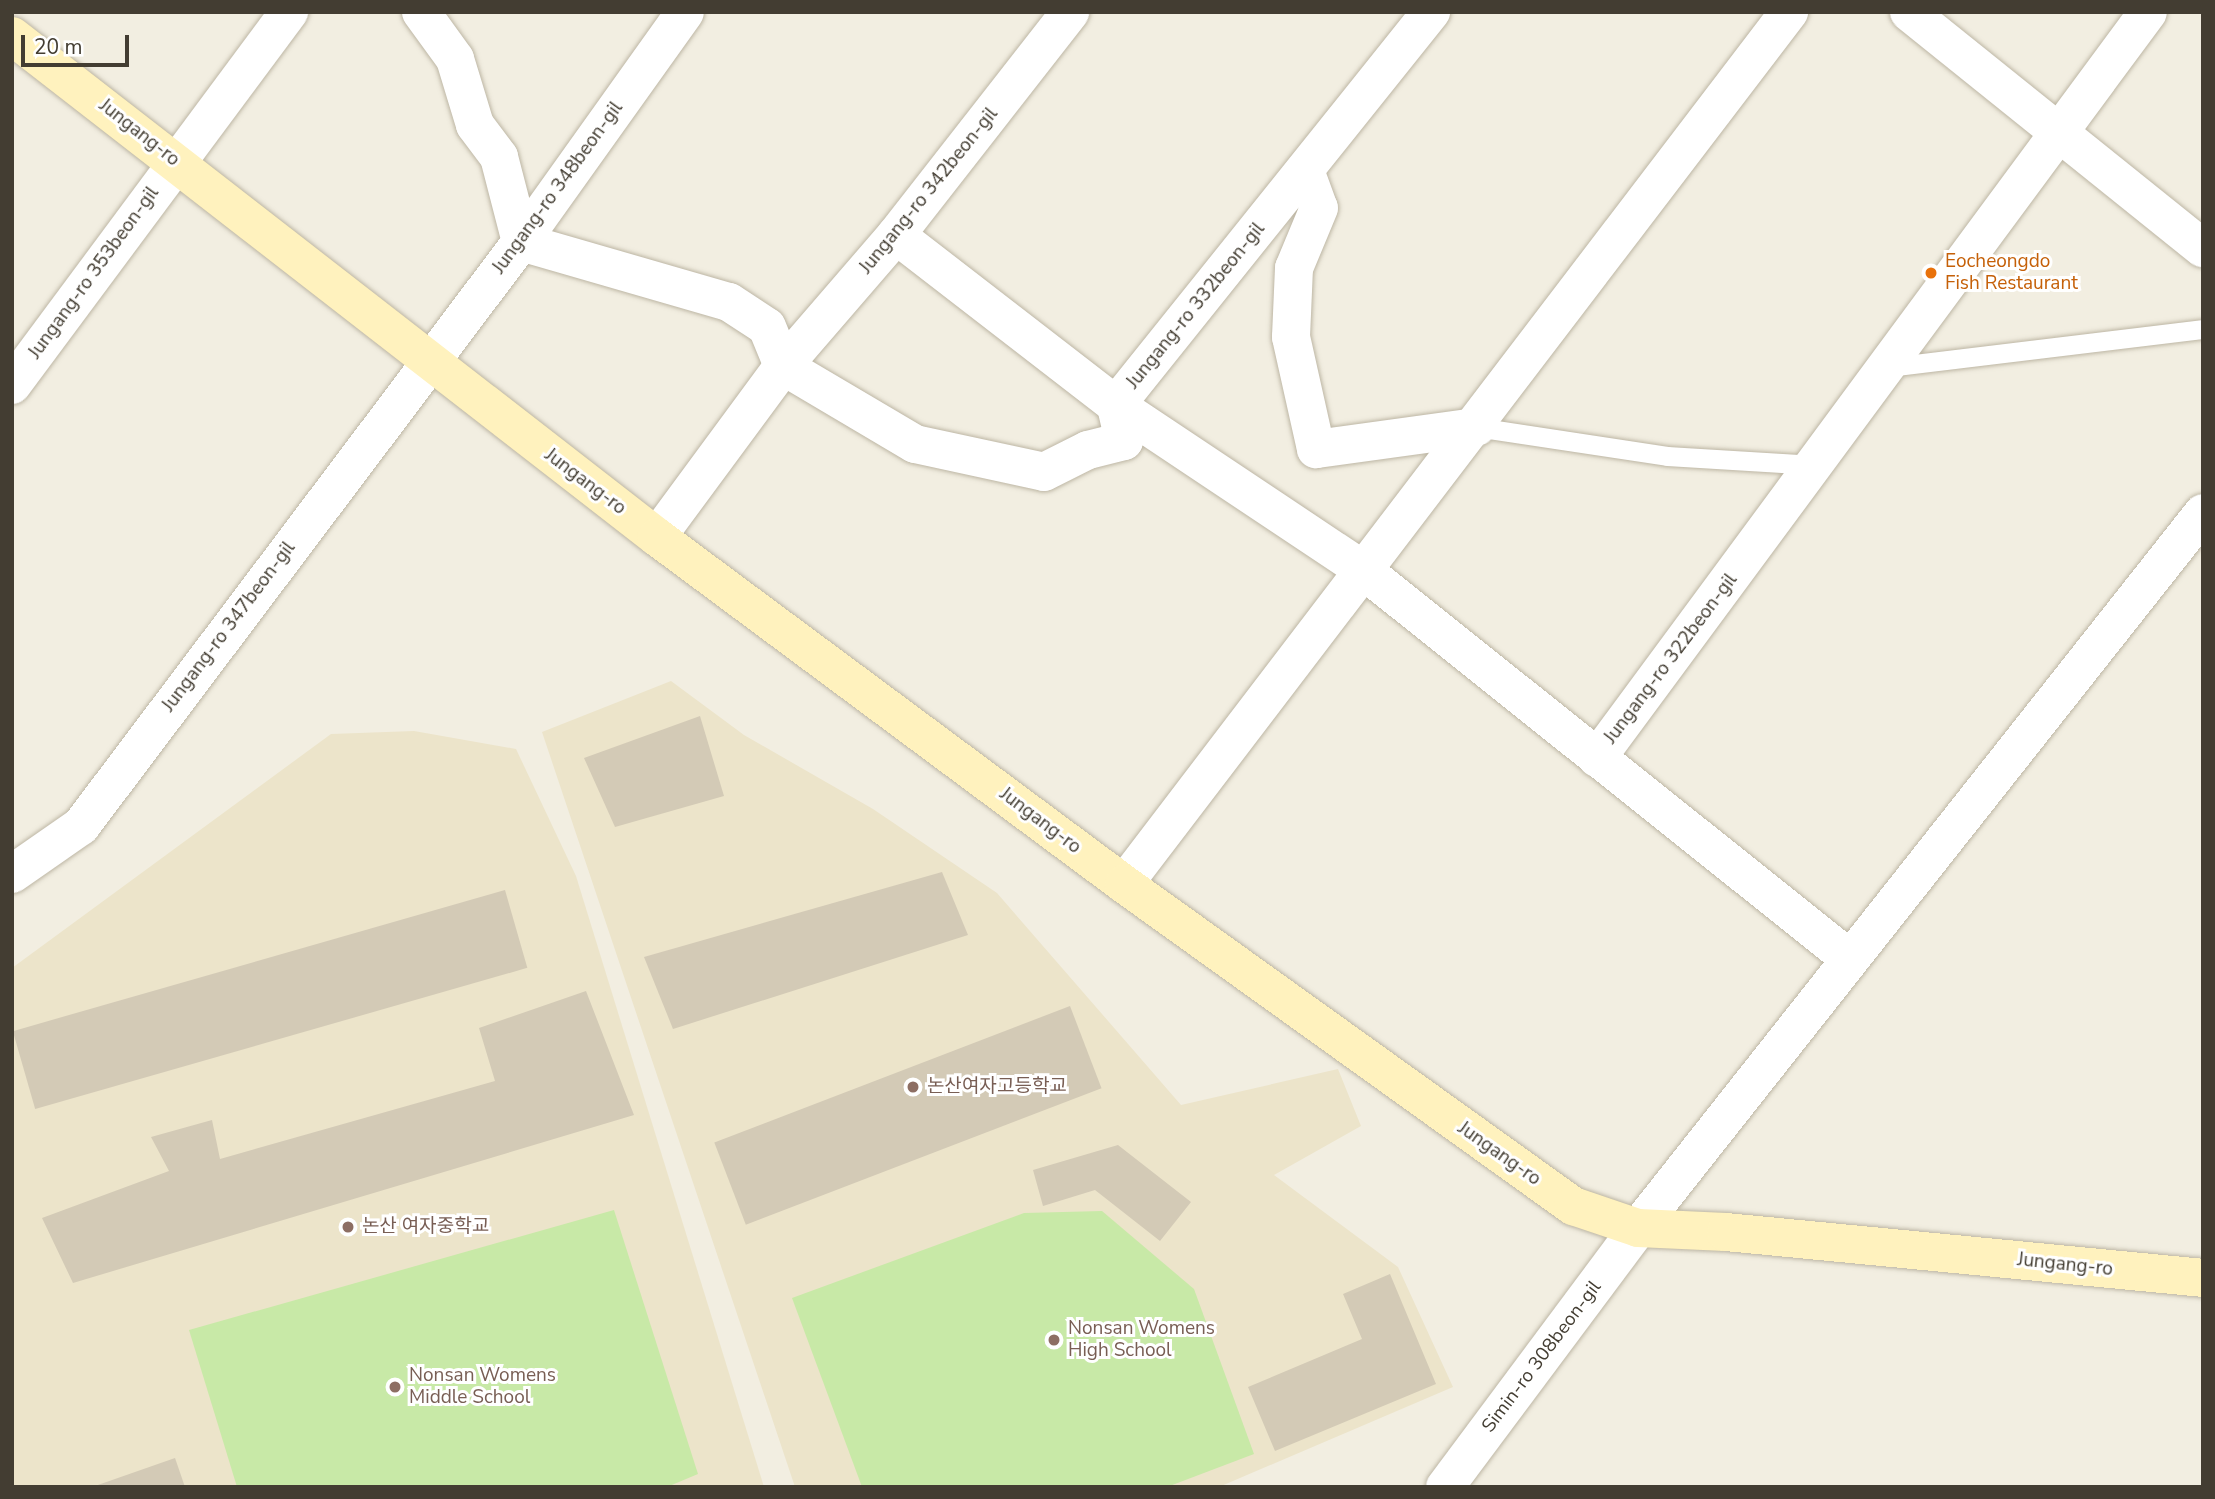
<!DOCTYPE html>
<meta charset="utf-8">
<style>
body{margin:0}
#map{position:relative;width:2215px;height:1499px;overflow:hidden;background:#f2eee1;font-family:"Nunito Sans","Noto Sans KR",sans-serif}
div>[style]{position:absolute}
.education>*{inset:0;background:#ece4ca}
.green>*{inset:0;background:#c8e9a7}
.building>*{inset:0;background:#d3cab6;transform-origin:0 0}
.roads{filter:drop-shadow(0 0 2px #bdb6a4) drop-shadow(0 0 2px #bdb6a4)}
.lane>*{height:19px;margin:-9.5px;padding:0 9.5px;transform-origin:9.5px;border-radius:9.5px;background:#fff}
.street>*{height:38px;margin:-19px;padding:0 19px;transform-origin:19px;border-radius:19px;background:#fff}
.secondary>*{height:38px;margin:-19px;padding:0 19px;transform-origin:19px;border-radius:19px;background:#fff2be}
.dots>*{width:19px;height:19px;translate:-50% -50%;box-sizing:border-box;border:4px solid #fff;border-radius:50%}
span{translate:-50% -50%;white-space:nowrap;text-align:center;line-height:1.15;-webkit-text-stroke:6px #fff;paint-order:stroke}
.street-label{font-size:19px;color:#433d32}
.food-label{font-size:19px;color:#c56008}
.left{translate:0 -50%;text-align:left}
.education-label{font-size:19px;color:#785e54}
.frame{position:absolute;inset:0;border:14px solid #433d32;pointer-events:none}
.scale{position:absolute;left:21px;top:35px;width:108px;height:32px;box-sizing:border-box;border:4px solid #433d32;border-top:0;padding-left:9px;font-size:21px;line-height:24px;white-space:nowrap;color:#433d32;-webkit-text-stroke:5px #fff;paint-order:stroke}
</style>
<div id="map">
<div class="education">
<div style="clip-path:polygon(671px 681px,744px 735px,873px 809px,997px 893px,1181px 1105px,1338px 1069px,1361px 1126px,1274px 1175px,1398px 1267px,1453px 1387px,1219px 1487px,795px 1487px,542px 732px)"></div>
<div style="clip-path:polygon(414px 731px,516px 749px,576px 876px,764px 1487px,12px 1487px,12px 968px,331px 734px)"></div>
</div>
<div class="green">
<div style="clip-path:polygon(614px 1210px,698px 1474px,667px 1487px,237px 1487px,189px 1330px)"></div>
<div style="clip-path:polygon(1102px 1211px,1194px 1289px,1254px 1454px,1167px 1487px,862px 1487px,792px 1298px,1024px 1213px)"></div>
</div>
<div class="building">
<div style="clip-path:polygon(700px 716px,724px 796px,615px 827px,584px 758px)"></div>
<div style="clip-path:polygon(942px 872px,968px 935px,673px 1029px,644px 957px)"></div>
<div style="left:505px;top:890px;width:81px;height:512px;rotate:74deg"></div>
<div style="clip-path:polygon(586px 991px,634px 1115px,73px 1283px,42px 1218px,169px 1171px,151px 1137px,212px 1120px,220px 1159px,495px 1081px,479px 1028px)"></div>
<div style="left:1070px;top:1006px;width:88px;height:381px;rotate:69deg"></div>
<div style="clip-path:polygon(1118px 1145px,1191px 1202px,1160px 1241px,1095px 1190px,1043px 1206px,1033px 1170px)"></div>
<div style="clip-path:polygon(1390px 1274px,1436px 1384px,1275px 1451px,1248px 1387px,1362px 1339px,1343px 1294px)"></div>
<div style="clip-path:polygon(175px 1458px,185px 1487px,95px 1487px,95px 1486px)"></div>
</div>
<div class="roads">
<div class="lane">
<div style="left:1889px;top:367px;width:316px;rotate:-6.9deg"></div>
<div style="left:1476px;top:427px;width:193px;rotate:8.6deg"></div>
<div style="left:1667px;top:456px;width:148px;rotate:3.5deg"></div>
</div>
<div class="street">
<div style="left:421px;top:12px;width:58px;rotate:54.1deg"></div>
<div style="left:455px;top:59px;width:69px;rotate:73.1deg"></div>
<div style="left:475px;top:125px;width:40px;rotate:53deg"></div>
<div style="left:499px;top:157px;width:88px;rotate:75.5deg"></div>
<div style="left:521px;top:242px;width:216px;rotate:16.1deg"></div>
<div style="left:729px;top:302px;width:45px;rotate:33.3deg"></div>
<div style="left:767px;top:327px;width:42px;rotate:67.7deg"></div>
<div style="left:783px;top:366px;width:153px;rotate:30.6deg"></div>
<div style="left:915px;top:444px;width:132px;rotate:12.2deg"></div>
<div style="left:1044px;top:472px;width:49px;rotate:-26.6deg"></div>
<div style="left:1088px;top:450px;width:37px;rotate:-14deg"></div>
<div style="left:1124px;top:441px;width:37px;rotate:-103deg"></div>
<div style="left:1909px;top:12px;width:377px;rotate:38.8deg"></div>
<div style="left:1306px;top:173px;width:37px;rotate:70deg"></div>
<div style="left:1319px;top:208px;width:65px;rotate:112.6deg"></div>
<div style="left:1294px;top:268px;width:69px;rotate:92.5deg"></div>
<div style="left:1291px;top:337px;width:115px;rotate:77.4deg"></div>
<div style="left:1316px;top:449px;width:162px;rotate:-7.8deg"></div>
<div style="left:896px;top:235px;width:278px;rotate:37.7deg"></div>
<div style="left:1116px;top:405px;width:297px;rotate:33.7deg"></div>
<div style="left:1363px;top:570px;width:623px;rotate:38.62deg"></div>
<div style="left:12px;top:385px;width:465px;rotate:-53.4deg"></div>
<div style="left:1116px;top:405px;width:504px;rotate:-51.29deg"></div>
<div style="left:657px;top:537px;width:212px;rotate:-53.6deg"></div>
<div style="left:783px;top:366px;width:173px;rotate:-49.2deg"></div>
<div style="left:896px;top:235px;width:283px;rotate:-52deg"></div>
<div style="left:1597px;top:758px;width:927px;rotate:-53.55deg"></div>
<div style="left:12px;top:874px;width:84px;rotate:-34.8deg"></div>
<div style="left:81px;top:826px;width:731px;rotate:-53deg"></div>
<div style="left:521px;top:242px;width:282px;rotate:-54.5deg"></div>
<div style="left:1124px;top:884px;width:1097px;rotate:-52.67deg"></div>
<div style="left:1445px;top:1487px;width:323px;rotate:-53.3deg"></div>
<div style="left:1638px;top:1228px;width:911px;rotate:-51.68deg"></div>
</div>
<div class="secondary">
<div style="left:12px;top:36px;width:817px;rotate:37.84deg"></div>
<div style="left:657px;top:537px;width:582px;rotate:36.61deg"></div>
<div style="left:1124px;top:884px;width:553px;rotate:35.65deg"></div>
<div style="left:1573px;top:1206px;width:69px;rotate:18.7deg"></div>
<div style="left:1638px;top:1228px;width:88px;rotate:2.6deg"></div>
<div style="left:1726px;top:1232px;width:479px;rotate:5.5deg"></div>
</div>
</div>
<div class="dots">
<div style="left:1931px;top:273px;background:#e8710a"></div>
<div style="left:913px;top:1087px;background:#8d6e63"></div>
<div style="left:348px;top:1227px;background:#8d6e63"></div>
<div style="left:1054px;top:1340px;background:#8d6e63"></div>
<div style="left:395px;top:1387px;background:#8d6e63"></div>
</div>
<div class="street-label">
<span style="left:139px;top:133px;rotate:38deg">Jungang-ro</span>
<span style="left:558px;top:188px;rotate:-54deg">Jungang-ro 348beon-gil</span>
<span style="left:929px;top:191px;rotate:-51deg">Jungang-ro 342beon-gil</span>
<span style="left:94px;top:273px;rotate:-54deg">Jungang-ro 353beon-gil</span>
<span style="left:1196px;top:306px;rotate:-51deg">Jungang-ro 332beon-gil</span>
<span style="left:585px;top:482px;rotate:37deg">Jungang-ro</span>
<span style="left:229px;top:627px;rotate:-53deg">Jungang-ro 347beon-gil</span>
<span style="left:1671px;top:659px;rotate:-53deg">Jungang-ro 322beon-gil</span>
<span style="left:1040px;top:821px;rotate:37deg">Jungang-ro</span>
<span style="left:1499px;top:1154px;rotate:35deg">Jungang-ro</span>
<span style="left:2065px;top:1265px;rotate:6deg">Jungang-ro</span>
<span style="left:1542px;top:1357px;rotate:-53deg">Simin-ro 308beon-gil</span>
</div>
<div class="food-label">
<span class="left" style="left:1945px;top:273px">Eocheongdo<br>Fish Restaurant</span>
</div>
<div class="education-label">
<span class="left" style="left:927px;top:1087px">논산여자고등학교</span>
<span class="left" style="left:362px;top:1227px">논산 여자중학교</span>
<span class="left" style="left:1068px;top:1340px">Nonsan Womens<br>High School</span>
<span class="left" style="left:409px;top:1387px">Nonsan Womens<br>Middle School</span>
</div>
<div class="frame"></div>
<div class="scale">20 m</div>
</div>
